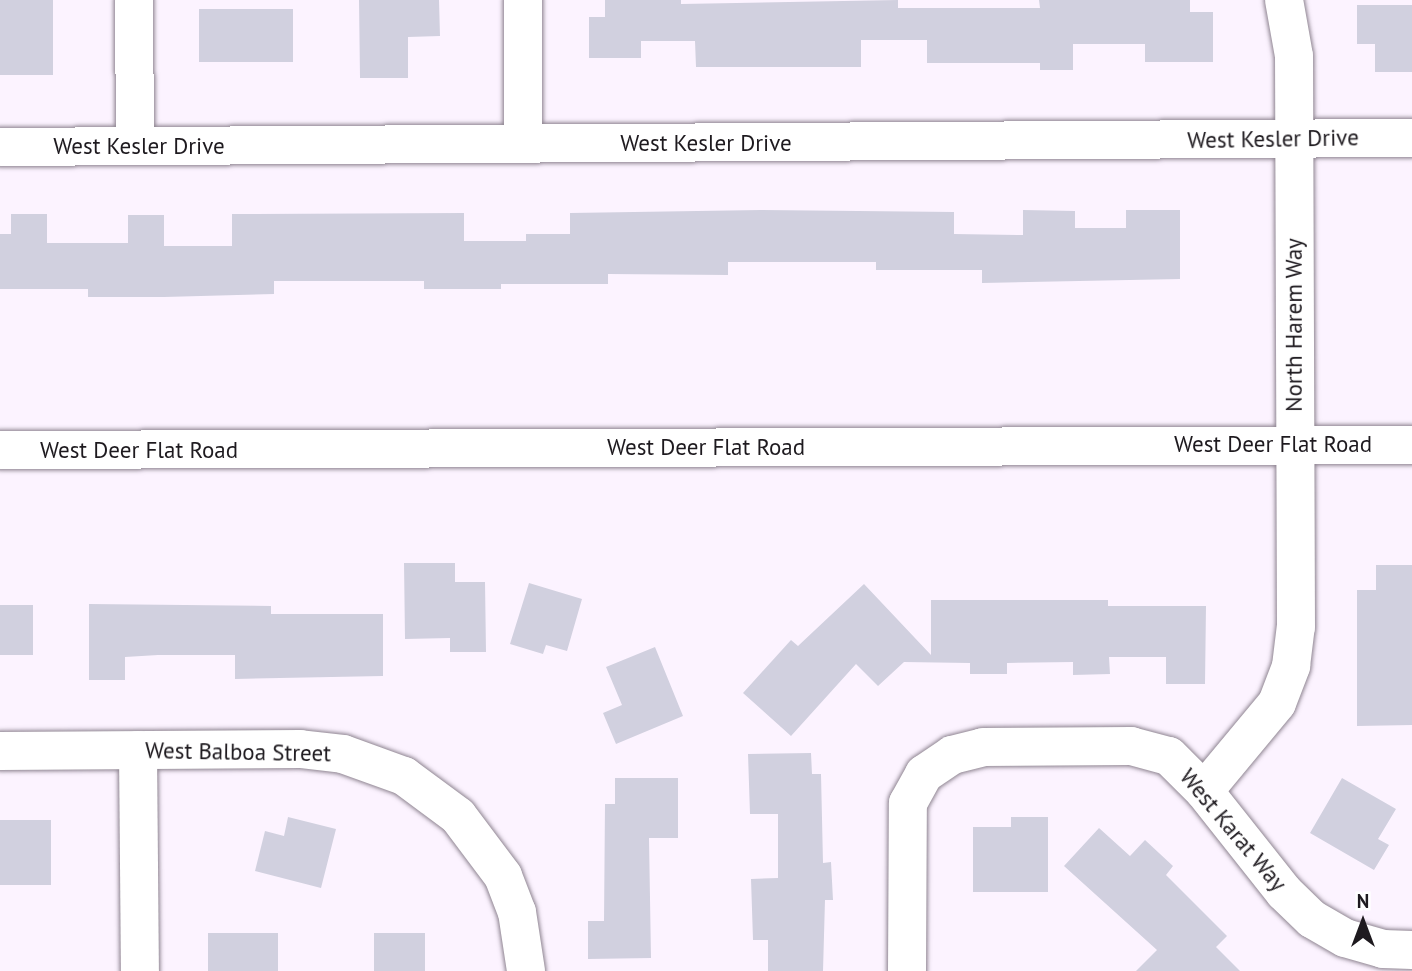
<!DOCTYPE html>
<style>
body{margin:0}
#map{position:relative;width:1412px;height:971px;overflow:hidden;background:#fcf3ff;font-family:"PT Sans",sans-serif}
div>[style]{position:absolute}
.building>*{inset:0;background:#d1d0df;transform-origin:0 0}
.roads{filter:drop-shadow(0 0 2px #8f8592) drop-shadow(0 0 2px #8f8592)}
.minor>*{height:38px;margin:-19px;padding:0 19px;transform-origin:19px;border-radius:19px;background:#fff}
.secondary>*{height:38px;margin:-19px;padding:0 19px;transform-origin:19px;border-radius:19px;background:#fff}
span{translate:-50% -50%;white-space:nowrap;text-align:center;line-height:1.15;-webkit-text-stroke:5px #fff;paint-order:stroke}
.street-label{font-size:23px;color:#1e1a1f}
.north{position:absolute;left:1328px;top:887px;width:70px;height:70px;-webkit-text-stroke:5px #fff;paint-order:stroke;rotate:0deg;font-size:19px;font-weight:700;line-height:28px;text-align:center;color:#1e1a1f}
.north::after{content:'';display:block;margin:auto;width:24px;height:32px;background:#1e1a1f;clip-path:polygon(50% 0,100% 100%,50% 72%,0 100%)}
</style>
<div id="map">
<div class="building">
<div style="left:0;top:0;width:53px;height:75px"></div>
<div style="clip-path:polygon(359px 0,439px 0,440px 36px,408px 37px,408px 78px,360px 78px)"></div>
<div style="clip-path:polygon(605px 0,681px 0,681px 4px,898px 0,898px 8px,1040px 8px,1039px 0,1190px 0,1190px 12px,1213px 12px,1213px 62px,1145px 62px,1145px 44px,1073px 44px,1073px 70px,1040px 70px,1040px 63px,927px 63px,927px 40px,861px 40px,861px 67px,696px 67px,695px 41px,641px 41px,641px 58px,589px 58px,589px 17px,605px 17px)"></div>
<div style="clip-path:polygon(1357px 5px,1412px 5px,1412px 72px,1375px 72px,1375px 44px,1357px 44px)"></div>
<div style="left:199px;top:9px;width:94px;height:53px"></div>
<div style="clip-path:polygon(761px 210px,954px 212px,954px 234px,1023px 235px,1023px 210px,1075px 211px,1075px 228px,1126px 228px,1126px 210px,1180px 210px,1180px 279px,982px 283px,982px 270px,876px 270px,876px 262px,728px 262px,728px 275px,608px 274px,608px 284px,501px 284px,501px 289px,424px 289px,424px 281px,274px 281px,274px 294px,164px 297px,88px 297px,88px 289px,0 289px,0 234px,11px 234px,11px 214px,47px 214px,47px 243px,128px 243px,128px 215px,164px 215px,164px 246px,232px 246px,232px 214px,464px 213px,464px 241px,526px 241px,526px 234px,570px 234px,570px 213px)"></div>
<div style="clip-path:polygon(404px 563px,455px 563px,455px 582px,485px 582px,486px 652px,450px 652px,450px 638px,405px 639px)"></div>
<div style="clip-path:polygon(1376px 565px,1412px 565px,1412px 725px,1357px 726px,1357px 590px,1376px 590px)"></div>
<div style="clip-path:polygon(529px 583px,582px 599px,567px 651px,546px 645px,543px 654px,510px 644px)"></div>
<div style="clip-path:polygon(864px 584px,931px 655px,931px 600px,1108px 600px,1108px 606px,1206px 606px,1205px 684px,1166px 684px,1166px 657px,1109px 657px,1110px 674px,1073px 675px,1073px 662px,1007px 663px,1007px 674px,970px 674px,970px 663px,904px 662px,878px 686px,856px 664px,791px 736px,743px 693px,791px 640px,798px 646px)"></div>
<div style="clip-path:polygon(89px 604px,271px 606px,271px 614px,383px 614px,383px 676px,235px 679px,235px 655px,158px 655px,125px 657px,125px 680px,89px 680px)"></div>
<div style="left:0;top:605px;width:33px;height:50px"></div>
<div style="clip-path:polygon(655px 647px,683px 716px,616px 744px,603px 713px,622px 705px,606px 667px)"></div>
<div style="clip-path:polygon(811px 753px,812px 774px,821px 774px,823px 863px,831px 862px,833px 900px,825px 900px,823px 971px,768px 971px,768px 940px,753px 940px,751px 879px,778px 878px,778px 814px,750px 814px,748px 754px)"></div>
<div style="clip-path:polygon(615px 778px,678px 778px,678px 838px,649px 838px,651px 958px,588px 959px,588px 921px,604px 921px,605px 804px,615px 804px)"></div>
<div style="clip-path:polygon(1342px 778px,1396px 809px,1378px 839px,1389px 845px,1374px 870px,1310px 833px)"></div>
<div style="clip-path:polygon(288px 817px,336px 829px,321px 888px,255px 871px,265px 831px,284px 836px)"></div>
<div style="clip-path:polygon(1011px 817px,1048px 817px,1048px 892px,973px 892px,973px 827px,1011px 827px)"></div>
<div style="left:0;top:820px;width:51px;height:65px"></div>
<div style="clip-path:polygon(1099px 828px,1130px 856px,1145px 840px,1173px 866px,1166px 875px,1227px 936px,1216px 947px,1240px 971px,1136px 971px,1157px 950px,1064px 866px)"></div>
<div style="left:208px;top:933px;width:70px;height:38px"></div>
<div style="left:374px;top:933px;width:51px;height:38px"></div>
</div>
<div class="roads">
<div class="minor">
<div style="left:134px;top:0;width:146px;rotate:89.6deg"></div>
<div style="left:523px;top:0;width:144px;rotate:90deg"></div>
<div style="left:0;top:147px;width:1412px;rotate:-0.37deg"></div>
<div style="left:138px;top:750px;width:221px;rotate:89.5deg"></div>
<div style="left:0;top:751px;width:300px;rotate:-0.4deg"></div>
<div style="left:300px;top:749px;width:43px;rotate:6.6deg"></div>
<div style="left:343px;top:754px;width:65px;rotate:19.8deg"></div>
<div style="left:404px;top:776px;width:67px;rotate:36.5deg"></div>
<div style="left:458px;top:816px;width:75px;rotate:53.1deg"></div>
<div style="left:503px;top:876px;width:39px;rotate:69deg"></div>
<div style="left:517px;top:912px;width:60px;rotate:81.3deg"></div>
<div style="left:1204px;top:791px;width:114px;rotate:-50.3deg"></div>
<div style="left:1277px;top:703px;width:40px;rotate:-69deg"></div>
<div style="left:1291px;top:666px;width:39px;rotate:-83deg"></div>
<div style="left:1296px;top:627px;width:571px;rotate:-90.2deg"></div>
<div style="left:1294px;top:56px;width:57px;rotate:-100.1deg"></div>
<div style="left:907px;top:971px;width:168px;rotate:-89.7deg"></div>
<div style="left:908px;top:803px;width:33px;rotate:-61deg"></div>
<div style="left:924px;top:774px;width:34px;rotate:-34deg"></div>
<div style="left:952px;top:755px;width:32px;rotate:-14deg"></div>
<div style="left:983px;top:747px;width:148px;rotate:-0.4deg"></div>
<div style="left:1131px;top:746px;width:39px;rotate:15deg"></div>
<div style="left:1169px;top:756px;width:49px;rotate:45deg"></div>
<div style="left:1204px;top:791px;width:129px;rotate:51.6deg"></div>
<div style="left:1284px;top:892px;width:39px;rotate:44deg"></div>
<div style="left:1312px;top:919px;width:38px;rotate:30deg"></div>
<div style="left:1345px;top:938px;width:40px;rotate:16deg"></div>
<div style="left:1383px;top:949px;width:29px;rotate:2deg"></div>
</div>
<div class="secondary">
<div style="left:0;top:450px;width:1412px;rotate:-0.2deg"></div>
</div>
</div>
<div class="street-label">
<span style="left:1273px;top:139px;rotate:-1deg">West Kesler Drive</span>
<span style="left:706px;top:143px">West Kesler Drive</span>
<span style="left:139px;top:146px">West Kesler Drive</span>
<span style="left:1294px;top:325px;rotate:-90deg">North Harem Way</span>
<span style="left:1273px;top:444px">West Deer Flat Road</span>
<span style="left:706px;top:447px">West Deer Flat Road</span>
<span style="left:139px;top:450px">West Deer Flat Road</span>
<span style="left:238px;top:752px;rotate:1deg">West Balboa Street</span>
<span style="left:1233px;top:830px;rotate:50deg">West Karat Way</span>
</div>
<div class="north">N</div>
</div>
